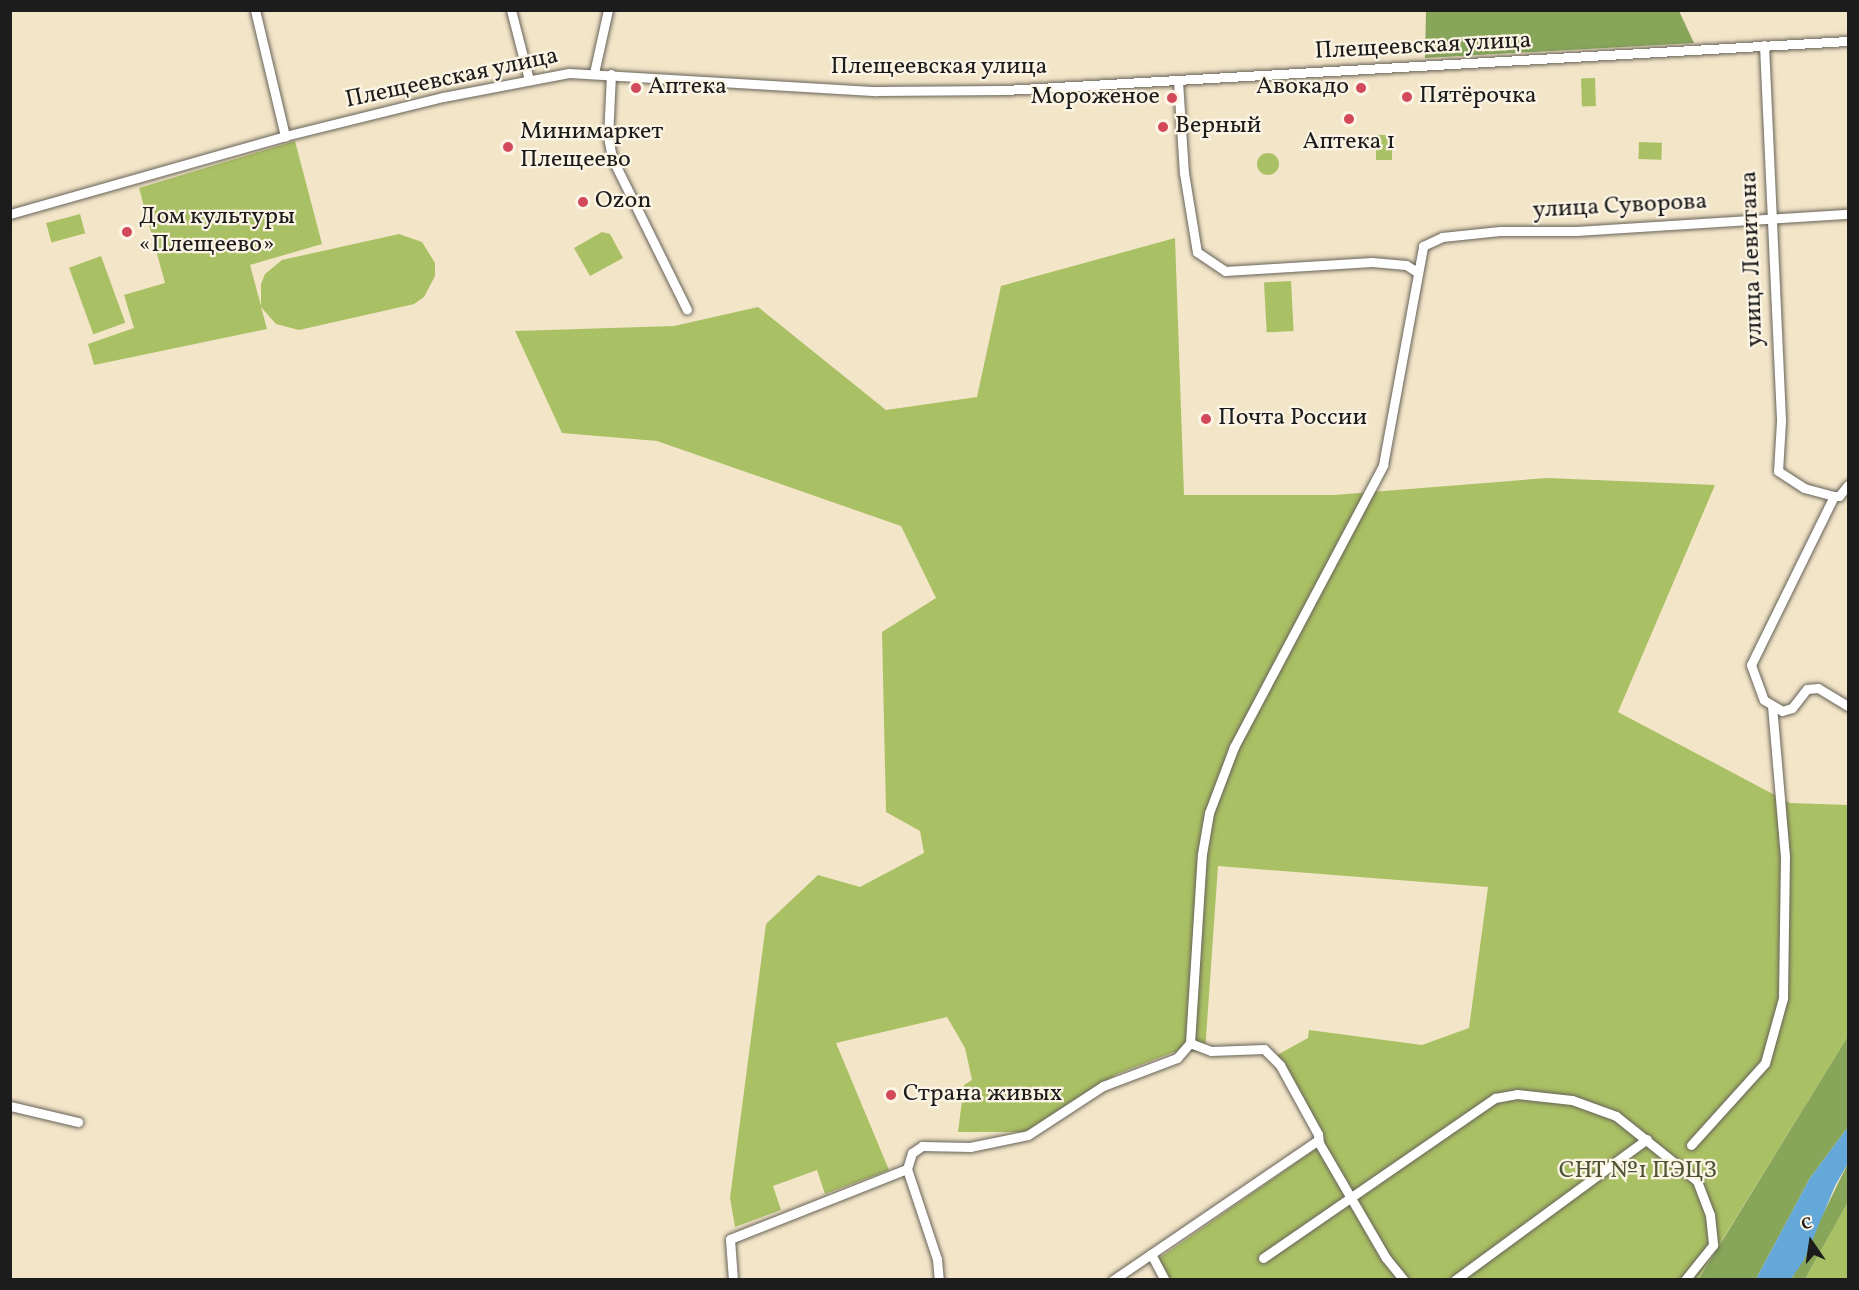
<!DOCTYPE html>
<meta charset="utf-8">
<style>
body{margin:0}
#map{position:relative;width:1859px;height:1290px;overflow:hidden;background:#f3e5c8;font-family:Vollkorn,serif}
div>[style]{position:absolute}
.green>*{inset:0;background:#aac064;transform-origin:0 0}
.round{border-radius:50%}
.forest>*{inset:0;background:#87a65a}
.water>*{inset:0;background:#63a8d8}
.roads{filter:drop-shadow(0 0 2px #676258) drop-shadow(0 0 2px #676258)}
.minor>*{height:9px;margin:-4.5px;padding:0 4.5px;transform-origin:4.5px;border-radius:4.5px;background:#fff}
.dots>*{width:16px;height:16px;translate:-50% -50%;box-sizing:border-box;border:3px solid #fcf5e5;border-radius:50%}
span{translate:-50% -50%;white-space:nowrap;text-align:center;line-height:1.15;-webkit-text-stroke:4.5px #fcf5e5;paint-order:stroke}
.street-label{font-size:24px;color:#1c1c1c}
.poi-label{font-size:24px;color:#1c1c1c}
.left{translate:0 -50%;text-align:left}
.right{translate:-100% -50%;text-align:right}
.park-label{font-size:24px;color:#4e5535}
.frame{position:absolute;inset:0;border:12px solid #1c1c1c;pointer-events:none}
.north{position:absolute;left:1781px;top:1212px;width:60px;height:60px;-webkit-text-stroke:4px #fcf5e5;paint-order:stroke;rotate:347deg;font-size:16px;font-weight:700;line-height:24px;text-align:center;color:#1c1c1c}
.north::after{content:'';display:block;margin:auto;width:21px;height:27px;background:#1c1c1c;clip-path:polygon(50% 0,100% 100%,50% 72%,0 100%)}
</style>
<div id="map">
<div class="green">
<div style="left:1595px;top:78px;width:28px;height:14px;rotate:88deg"></div>
<div style="left:1392px;top:135px;width:25px;height:16px;rotate:90deg"></div>
<div style="clip-path:polygon(295px 141px,322px 244px,250px 265px,261px 306px,261px 284px,265px 274px,282px 260px,399px 234px,422px 242px,435px 263px,435px 276px,424px 297px,414px 304px,299px 330px,276px 324px,261px 307px,267px 329px,94px 365px,88px 344px,134px 328px,124px 295px,165px 283px,139px 188px)"></div>
<div style="left:1639px;top:142px;width:23px;height:17px;rotate:2deg"></div>
<div class="round" style="left:1257px;top:153px;width:22px;height:22px"></div>
<div style="left:80px;top:214px;width:20px;height:35px;rotate:75deg"></div>
<div style="clip-path:polygon(602px 232px,610px 234px,623px 258px,590px 276px,574px 248px)"></div>
<div style="clip-path:polygon(1175px 238px,1184px 495px,1334px 495px,1547px 478px,1715px 485px,1618px 712px,1790px 803px,1848px 805px,1848px 1036px,1698px 1279px,1169px 1279px,1158px 1259px,1320px 1146px,1324px 1138px,1277px 1055px,1308px 1038px,1309px 1030px,1422px 1045px,1469px 1028px,1488px 887px,1218px 866px,1205px 1052px,1174px 1052px,1117px 1074px,1026px 1132px,958px 1132px,964px 1085px,972px 1080px,965px 1048px,947px 1017px,836px 1043px,889px 1170px,825px 1194px,817px 1170px,773px 1186px,781px 1210px,735px 1227px,730px 1198px,766px 924px,818px 875px,860px 887px,924px 853px,920px 831px,886px 812px,882px 632px,936px 598px,901px 526px,657px 441px,562px 433px,515px 331px,674px 326px,758px 307px,886px 410px,977px 397px,1001px 286px)"></div>
<div style="left:101px;top:256px;width:71px;height:34px;rotate:70deg"></div>
<div style="left:1291px;top:281px;width:50px;height:27px;rotate:87deg"></div>
<div style="clip-path:polygon(1848px 1202px,1848px 1279px,1805px 1279px)"></div>
</div>
<div class="forest">
<div style="clip-path:polygon(1426px 11px,1679px 11px,1694px 43px,1425px 58px)"></div>
<div style="clip-path:polygon(1848px 1036px,1848px 1127px,1810px 1178px,1756px 1279px,1698px 1280px)"></div>
<div style="clip-path:polygon(1848px 1163px,1848px 1202px,1805px 1279px,1791px 1280px)"></div>
</div>
<div class="water">
<div style="clip-path:polygon(1848px 1127px,1848px 1163px,1835px 1186px,1804px 1260px,1791px 1279px,1756px 1279px,1810px 1178px)"></div>
</div>
<div class="roads">
<div class="minor">
<div style="left:255px;top:10px;width:130px;rotate:76.6deg"></div>
<div style="left:511px;top:10px;width:72px;rotate:75.6deg"></div>
<div style="left:1764px;top:45px;width:376px;rotate:87.4deg"></div>
<div style="left:1781px;top:421px;width:50px;rotate:93.4deg"></div>
<div style="left:1778px;top:471px;width:31px;rotate:33deg"></div>
<div style="left:1804px;top:488px;width:31px;rotate:15deg"></div>
<div style="left:1834px;top:496px;width:5px"></div>
<div style="left:1839px;top:496px;width:14px;rotate:-51deg"></div>
<div style="left:594px;top:73px;width:65px;rotate:-77.5deg"></div>
<div style="left:611px;top:74px;width:63px;rotate:92.7deg"></div>
<div style="left:608px;top:137px;width:21px;rotate:79deg"></div>
<div style="left:612px;top:158px;width:169px;rotate:63.7deg"></div>
<div style="left:1178px;top:81px;width:92px;rotate:86.3deg"></div>
<div style="left:1184px;top:173px;width:80px;rotate:80.7deg"></div>
<div style="left:1197px;top:252px;width:34px;rotate:34deg"></div>
<div style="left:1225px;top:271px;width:147px;rotate:-3.5deg"></div>
<div style="left:1372px;top:262px;width:34px;rotate:5deg"></div>
<div style="left:1406px;top:265px;width:13px;rotate:32deg"></div>
<div style="left:10px;top:214px;width:286px;rotate:-15.8deg"></div>
<div style="left:285px;top:136px;width:163px;rotate:-13.9deg"></div>
<div style="left:443px;top:97px;width:128px;rotate:-10.8deg"></div>
<div style="left:569px;top:73px;width:308px;rotate:3.4deg"></div>
<div style="left:876px;top:91px;width:129px;rotate:-0.4deg"></div>
<div style="left:1005px;top:90px;width:844px;rotate:-3.33deg"></div>
<div style="left:1834px;top:496px;width:188px;rotate:116.2deg"></div>
<div style="left:1751px;top:665px;width:37px;rotate:70deg"></div>
<div style="left:1764px;top:700px;width:21px;rotate:31deg"></div>
<div style="left:1782px;top:711px;width:10px;rotate:-17deg"></div>
<div style="left:1792px;top:708px;width:24px;rotate:-52deg"></div>
<div style="left:1807px;top:689px;width:11px;rotate:-5deg"></div>
<div style="left:1818px;top:688px;width:35px;rotate:31deg"></div>
<div style="left:1190px;top:1043px;width:189px;rotate:-86.4deg"></div>
<div style="left:1202px;top:854px;width:42px;rotate:-80.3deg"></div>
<div style="left:1209px;top:813px;width:71px;rotate:-69.3deg"></div>
<div style="left:1234px;top:747px;width:319px;rotate:-62.1deg"></div>
<div style="left:1383px;top:465px;width:223px;rotate:-79.6deg"></div>
<div style="left:1423px;top:246px;width:21px;rotate:-25deg"></div>
<div style="left:1442px;top:237px;width:58px;rotate:-5.9deg"></div>
<div style="left:1500px;top:231px;width:76px"></div>
<div style="left:1576px;top:231px;width:273px;rotate:-3.6deg"></div>
<div style="left:1190px;top:1043px;width:22px;rotate:21deg"></div>
<div style="left:1211px;top:1051px;width:53px;rotate:-2.2deg"></div>
<div style="left:1264px;top:1049px;width:23px;rotate:45deg"></div>
<div style="left:1280px;top:1065px;width:79px;rotate:61.2deg"></div>
<div style="left:1318px;top:1134px;width:9px;rotate:84deg"></div>
<div style="left:1319px;top:1143px;width:133px;rotate:59.8deg"></div>
<div style="left:1386px;top:1258px;width:28px;rotate:51deg"></div>
<div style="left:10px;top:1106px;width:70px;rotate:13.2deg"></div>
<div style="left:1691px;top:1145px;width:110px;rotate:-47.9deg"></div>
<div style="left:1765px;top:1063px;width:67px;rotate:-74.5deg"></div>
<div style="left:1783px;top:998px;width:141px;rotate:-89.2deg"></div>
<div style="left:1785px;top:857px;width:152px;rotate:-94.9deg"></div>
<div style="left:907px;top:1169px;width:17px;rotate:-73deg"></div>
<div style="left:912px;top:1153px;width:12px;rotate:-35deg"></div>
<div style="left:922px;top:1146px;width:48px;rotate:1.2deg"></div>
<div style="left:970px;top:1147px;width:59px;rotate:-11.7deg"></div>
<div style="left:1028px;top:1135px;width:90px;rotate:-33.2deg"></div>
<div style="left:1103px;top:1086px;width:79px;rotate:-20.7deg"></div>
<div style="left:1177px;top:1058px;width:20px;rotate:-49deg"></div>
<div style="left:907px;top:1169px;width:95px;rotate:71.6deg"></div>
<div style="left:937px;top:1259px;width:21px;rotate:85deg"></div>
<div style="left:1151px;top:1254px;width:30px;rotate:62deg"></div>
<div style="left:1263px;top:1258px;width:282px;rotate:-34.6deg"></div>
<div style="left:1495px;top:1098px;width:22px;rotate:-10deg"></div>
<div style="left:1517px;top:1094px;width:55px;rotate:6.2deg"></div>
<div style="left:1572px;top:1100px;width:47px;rotate:20deg"></div>
<div style="left:1616px;top:1116px;width:104px;rotate:38.7deg"></div>
<div style="left:1697px;top:1181px;width:36px;rotate:69deg"></div>
<div style="left:1710px;top:1215px;width:30px;rotate:84deg"></div>
<div style="left:1713px;top:1245px;width:45px;rotate:128.7deg"></div>
<div style="left:733px;top:1280px;width:41px;rotate:-94.2deg"></div>
<div style="left:730px;top:1239px;width:190px;rotate:-21.6deg"></div>
<div style="left:1113px;top:1280px;width:248px;rotate:-34.3deg"></div>
<div style="left:1455px;top:1280px;width:238px;rotate:-36.3deg"></div>
</div>
</div>
<div class="dots">
<div style="left:636px;top:88px;background:#d1495b"></div>
<div style="left:1361px;top:88px;background:#d1495b"></div>
<div style="left:1407px;top:97px;background:#d1495b"></div>
<div style="left:1172px;top:98px;background:#d1495b"></div>
<div style="left:1349px;top:119px;background:#d1495b"></div>
<div style="left:1163px;top:127px;background:#d1495b"></div>
<div style="left:508px;top:147px;background:#d1495b"></div>
<div style="left:583px;top:202px;background:#d1495b"></div>
<div style="left:127px;top:232px;background:#d1495b"></div>
<div style="left:1206px;top:419px;background:#d1495b"></div>
<div style="left:891px;top:1095px;background:#d1495b"></div>
</div>
<div class="street-label">
<span style="left:1423px;top:47px;rotate:-3deg">Плещеевская улица</span>
<span style="left:939px;top:68px">Плещеевская улица</span>
<span style="left:452px;top:79px;rotate:-12deg">Плещеевская улица</span>
<span style="left:1620px;top:207px;rotate:-3deg">улица Суворова</span>
<span style="left:1753px;top:259px;rotate:-92deg">улица Левитана</span>
</div>
<div class="poi-label">
<span class="left" style="left:648px;top:88px">Аптека</span>
<span class="right" style="left:1349px;top:88px">Авокадо</span>
<span class="left" style="left:1419px;top:97px">Пятёрочка</span>
<span class="right" style="left:1160px;top:98px">Мороженое</span>
<span class="left" style="left:1175px;top:127px">Верный</span>
<span class="left" style="left:520px;top:147px">Минимаркет<br>Плещеево</span>
<span style="left:1349px;top:143px">Аптека 1</span>
<span class="left" style="left:595px;top:202px">Ozon</span>
<span class="left" style="left:139px;top:232px">Дом культуры<br>«Плещеево»</span>
<span class="left" style="left:1218px;top:419px">Почта России</span>
<span class="left" style="left:903px;top:1095px">Страна живых</span>
</div>
<div class="park-label">
<span style="left:1638px;top:1172px">СНТ №1 ПЭЦЗ</span>
</div>
<div class="frame"></div>
<div class="north">С</div>
</div>
